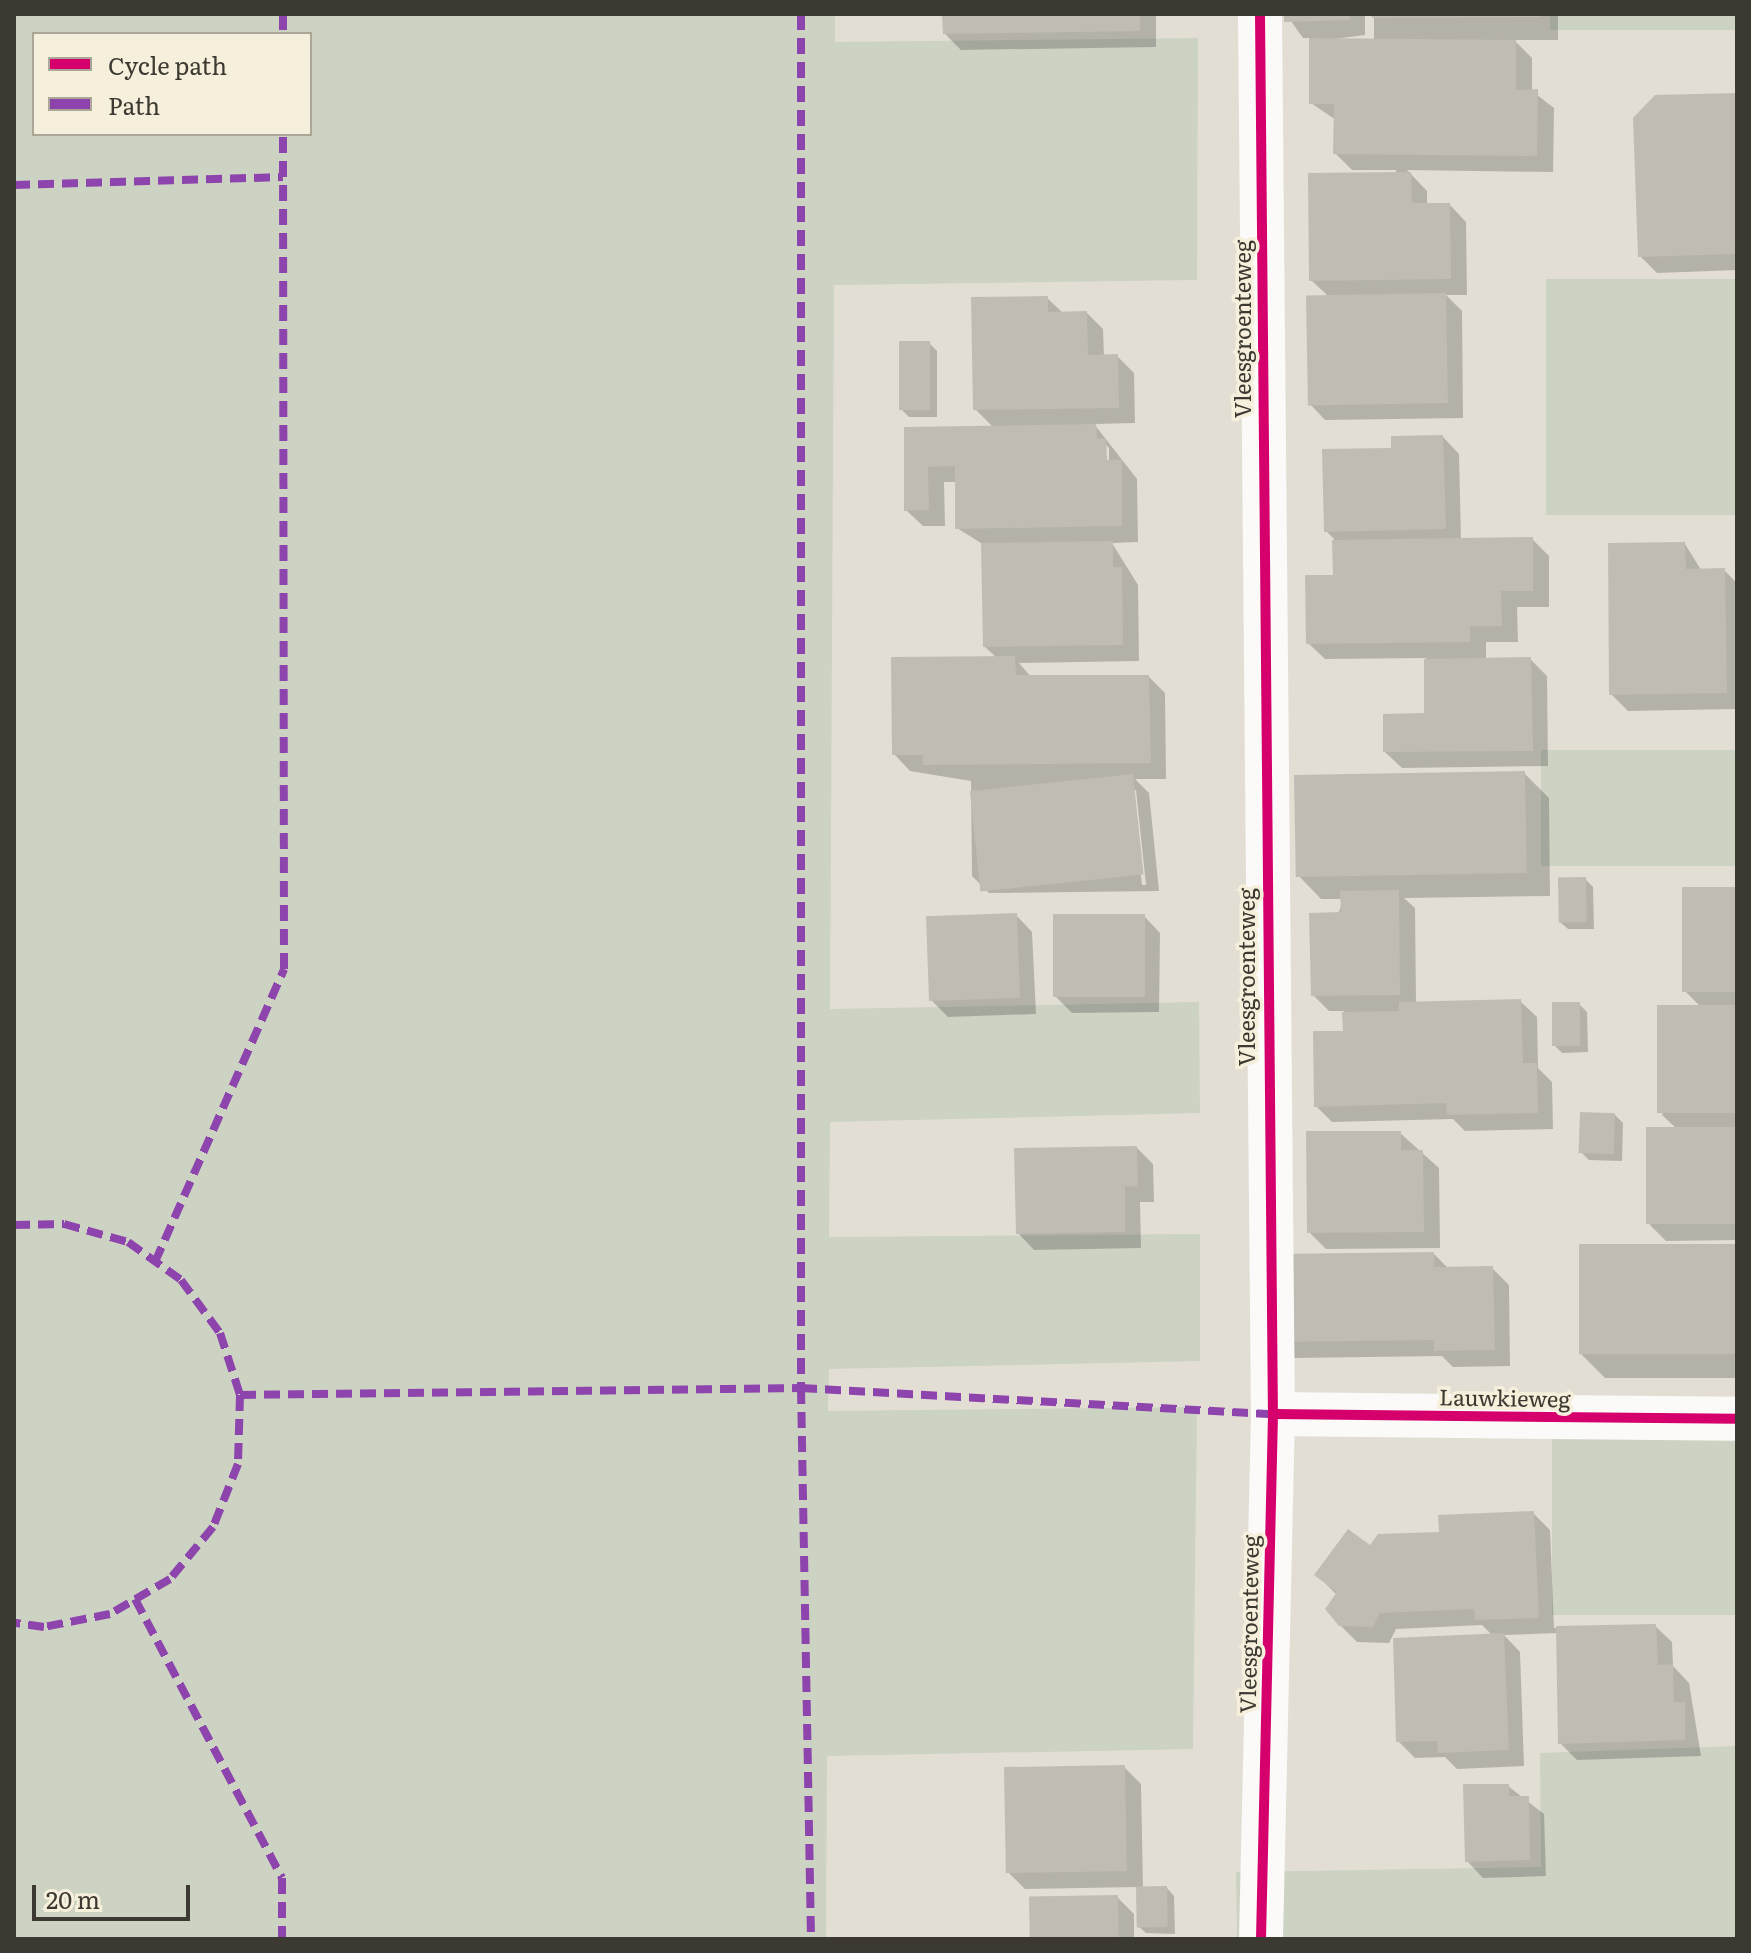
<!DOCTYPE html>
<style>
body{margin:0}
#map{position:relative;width:1751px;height:1953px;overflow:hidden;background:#e2ded4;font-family:Literata,serif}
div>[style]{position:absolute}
.green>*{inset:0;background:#ccd3c3;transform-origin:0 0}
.shadow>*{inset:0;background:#0003;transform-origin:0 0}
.building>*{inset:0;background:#c0bcb4;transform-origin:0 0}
.street>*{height:44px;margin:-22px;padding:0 22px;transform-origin:22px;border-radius:22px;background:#fbfaf9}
.quiet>*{height:8px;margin-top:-4px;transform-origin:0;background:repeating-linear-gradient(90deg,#8e44ad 0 16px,transparent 0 24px)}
.cycleway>*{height:10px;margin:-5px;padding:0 5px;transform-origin:5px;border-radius:5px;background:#d6006c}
span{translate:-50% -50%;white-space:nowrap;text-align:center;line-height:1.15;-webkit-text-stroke:7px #f5efdb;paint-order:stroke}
.street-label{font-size:22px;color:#3b3931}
.frame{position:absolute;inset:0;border:16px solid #3b3931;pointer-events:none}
.legend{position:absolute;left:32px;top:32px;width:280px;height:104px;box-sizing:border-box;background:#f5efdb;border:2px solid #aba697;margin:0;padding:10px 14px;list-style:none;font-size:24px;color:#3b3931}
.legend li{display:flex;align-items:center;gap:16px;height:40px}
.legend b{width:40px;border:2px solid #aba697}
.scale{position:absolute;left:32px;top:1885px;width:158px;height:36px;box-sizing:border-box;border:4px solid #3b3931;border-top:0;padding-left:10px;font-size:24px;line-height:28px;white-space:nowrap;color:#3b3931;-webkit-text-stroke:6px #f5efdb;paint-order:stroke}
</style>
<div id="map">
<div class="green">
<div style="clip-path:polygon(evenodd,14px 14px,835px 14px,835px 42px,1198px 38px,1197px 280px,834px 285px,830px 1009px,1199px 1002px,1200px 1113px,830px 1122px,829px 1237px,1200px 1234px,1200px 1361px,829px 1369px,828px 1411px,1197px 1407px,1193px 1749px,827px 1756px,826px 1939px,14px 1939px,14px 14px,34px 34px,310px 34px,310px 134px,34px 134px,34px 34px)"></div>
<div style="left:1550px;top:14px;width:187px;height:16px"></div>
<div style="left:1737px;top:279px;width:236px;height:191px;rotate:90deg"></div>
<div style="left:1737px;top:750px;width:116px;height:196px;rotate:90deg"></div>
<div style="left:1737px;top:1408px;width:207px;height:185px;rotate:90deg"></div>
<div style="clip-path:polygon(1737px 1746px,1737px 1939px,1237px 1939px,1236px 1872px,1541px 1867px,1540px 1753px)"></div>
</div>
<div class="shadow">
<div style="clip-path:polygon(944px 14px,1156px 14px,1156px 47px,961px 50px,944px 33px)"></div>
<div style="clip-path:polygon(1286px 14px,1365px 14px,1365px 35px,1327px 40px,1516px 42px,1532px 58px,1532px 91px,1554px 108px,1553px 172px,1407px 170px,1427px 191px,1427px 205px,1450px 205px,1466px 222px,1467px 295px,1446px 295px,1462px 311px,1463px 418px,1325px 420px,1309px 403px,1328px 296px,1311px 280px,1397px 170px,1352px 170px,1335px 153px,1336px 120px,1311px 103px,1311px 38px,1303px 38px)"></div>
<div style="left:1374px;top:14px;width:184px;height:26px"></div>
<div style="clip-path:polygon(1737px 95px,1737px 270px,1657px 273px,1640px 256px)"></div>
<div style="clip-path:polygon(evenodd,1047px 298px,1063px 313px,1087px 313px,1103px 329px,1104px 357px,1117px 356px,1134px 373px,1135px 423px,1094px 424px,1137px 479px,1138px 542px,1112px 543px,1138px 585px,1139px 661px,1019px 663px,1031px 677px,1149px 677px,1165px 693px,1166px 779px,1135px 779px,1149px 793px,1159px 891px,989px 893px,972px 876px,971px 781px,910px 771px,894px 754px,997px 658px,985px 647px,984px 545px,957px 528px,957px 482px,944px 482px,945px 526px,923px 526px,906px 510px,906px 429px,993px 427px,975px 409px,1047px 298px,1104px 443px,1109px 448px,1109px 470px,1105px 470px,1104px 443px,1047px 298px,1132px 790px,1136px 790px,1146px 885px,1142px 885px,1132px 790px)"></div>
<div style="clip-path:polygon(929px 343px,937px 351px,937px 417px,909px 417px,901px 409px)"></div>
<div style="clip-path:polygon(1443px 437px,1459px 454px,1461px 540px,1532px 539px,1549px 556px,1549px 607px,1517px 607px,1518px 642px,1486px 642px,1486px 660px,1530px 659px,1547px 676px,1548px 766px,1402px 768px,1385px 752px,1426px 715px,1426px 658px,1325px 659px,1308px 643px,1335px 577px,1334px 539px,1326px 531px,1393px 450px)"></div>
<div style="clip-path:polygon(1685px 544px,1701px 570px,1724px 570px,1737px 583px,1737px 709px,1628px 711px,1611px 694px)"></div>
<div style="clip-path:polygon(1524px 773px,1549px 798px,1550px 896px,1404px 898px,1415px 908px,1416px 1003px,1520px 1001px,1537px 1017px,1538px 1068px,1552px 1082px,1553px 1129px,1465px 1131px,1453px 1119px,1332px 1122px,1316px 1106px,1345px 1033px,1344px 1011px,1329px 1011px,1313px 995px,1343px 899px,1321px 899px,1297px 874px)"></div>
<div style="clip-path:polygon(1585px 879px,1593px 887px,1594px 929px,1568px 929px,1560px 922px)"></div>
<div style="clip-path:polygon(1737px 889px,1737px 1240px,1666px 1241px,1650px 1225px,1677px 1129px,1662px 1115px,1701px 1007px,1686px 992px)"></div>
<div style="clip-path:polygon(1016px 915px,1032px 932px,1036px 1014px,948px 1017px,931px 1000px)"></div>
<div style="clip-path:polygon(1144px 916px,1160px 933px,1159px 1012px,1072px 1013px,1055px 996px)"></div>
<div style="clip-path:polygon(1579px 1004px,1587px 1012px,1588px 1052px,1562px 1053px,1554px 1045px)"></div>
<div style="clip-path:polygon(1615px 1115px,1623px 1123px,1622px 1161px,1589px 1160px,1581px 1152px)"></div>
<div style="clip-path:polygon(1400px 1133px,1439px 1168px,1440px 1248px,1326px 1249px,1309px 1232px)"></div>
<div style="clip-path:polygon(1137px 1148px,1153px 1164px,1154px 1202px,1140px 1202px,1141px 1248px,1034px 1250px,1018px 1233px)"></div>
<div style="clip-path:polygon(1737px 1247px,1737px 1378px,1605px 1378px,1580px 1353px)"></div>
<div style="clip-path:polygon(1434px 1254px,1449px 1269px,1492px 1268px,1509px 1285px,1510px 1366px,1453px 1367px,1442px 1356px,1293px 1358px,1277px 1341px)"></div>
<div style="clip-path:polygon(1533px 1513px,1550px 1530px,1554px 1628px,1655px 1626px,1672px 1642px,1673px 1666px,1689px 1683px,1701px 1756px,1577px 1760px,1560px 1743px,1558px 1633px,1504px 1635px,1520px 1652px,1524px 1766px,1457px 1769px,1445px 1757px,1415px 1758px,1398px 1741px,1493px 1636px,1482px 1625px,1396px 1629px,1389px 1643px,1357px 1642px,1340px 1625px,1337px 1595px,1317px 1575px,1371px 1548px)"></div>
<div style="clip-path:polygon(1124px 1767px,1141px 1784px,1143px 1889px,1167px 1888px,1174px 1896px,1175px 1934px,1146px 1933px,1138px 1926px,1138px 1887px,1025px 1889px,1008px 1872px)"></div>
<div style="clip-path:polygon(1508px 1786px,1544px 1814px,1546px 1876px,1483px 1878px,1467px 1861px)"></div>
<div style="clip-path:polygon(1117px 1897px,1134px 1914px,1134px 1939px,1032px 1939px)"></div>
</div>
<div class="building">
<div style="clip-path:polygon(942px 14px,1140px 14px,1140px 31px,943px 34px)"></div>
<div style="clip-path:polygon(1284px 14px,1350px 14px,1350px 20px,1284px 22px)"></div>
<div style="clip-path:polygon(1372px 14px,1542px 14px,1542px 17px,1372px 18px)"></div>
<div style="clip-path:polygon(1309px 38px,1516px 40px,1516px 90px,1538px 89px,1537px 156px,1333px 154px,1334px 104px,1309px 104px)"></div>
<div style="clip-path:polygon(1737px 93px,1737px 254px,1638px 257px,1633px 118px,1655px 95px)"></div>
<div style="clip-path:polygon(1411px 172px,1412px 203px,1450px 203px,1451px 279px,1309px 281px,1308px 173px)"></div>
<div style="left:1446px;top:293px;width:110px;height:140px;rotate:89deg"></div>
<div style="clip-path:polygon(1048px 296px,1048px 312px,1087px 311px,1088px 355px,1118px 354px,1119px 408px,973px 410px,971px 297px)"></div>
<div style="left:899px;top:341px;width:31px;height:69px"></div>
<div style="clip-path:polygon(1096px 424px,1097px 439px,1106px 438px,1107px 460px,1122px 460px,1122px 526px,955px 529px,955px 466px,928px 467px,929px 510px,904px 511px,904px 427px)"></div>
<div style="clip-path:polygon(1443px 435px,1446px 529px,1324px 532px,1322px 449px,1391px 448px,1391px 436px)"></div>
<div style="clip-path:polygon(1533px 537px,1533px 591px,1501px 591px,1502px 626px,1470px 626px,1470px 642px,1306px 644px,1305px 575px,1333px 575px,1332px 540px)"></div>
<div style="clip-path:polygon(1113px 541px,1113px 567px,1122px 567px,1123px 645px,983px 647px,981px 543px)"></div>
<div style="clip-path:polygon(1685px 542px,1686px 569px,1725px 568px,1727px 693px,1609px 695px,1608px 543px)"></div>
<div style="clip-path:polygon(1015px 656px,1016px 675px,1149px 675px,1151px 763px,923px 765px,923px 755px,892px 755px,891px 657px)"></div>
<div style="clip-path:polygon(1531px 657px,1533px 751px,1383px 752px,1383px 714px,1424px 713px,1424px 659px)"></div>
<div style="left:1525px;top:771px;width:102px;height:231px;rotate:89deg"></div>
<div style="left:1133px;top:774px;width:101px;height:164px;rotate:84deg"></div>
<div style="left:1586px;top:877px;width:45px;height:28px;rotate:89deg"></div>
<div style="left:1737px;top:887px;width:105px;height:55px;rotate:90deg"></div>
<div style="clip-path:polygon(1399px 890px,1400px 995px,1311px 996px,1309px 913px,1341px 912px,1340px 891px)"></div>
<div style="left:1017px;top:913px;width:85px;height:91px;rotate:88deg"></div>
<div style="left:1053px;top:914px;width:92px;height:83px"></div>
<div style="clip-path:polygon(1521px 999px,1523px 1063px,1537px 1063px,1538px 1113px,1447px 1115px,1446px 1103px,1314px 1107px,1313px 1031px,1343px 1031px,1342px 1012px,1399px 1011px,1399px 1002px)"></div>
<div style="left:1552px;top:1002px;width:28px;height:44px"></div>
<div style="left:1737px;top:1005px;width:108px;height:80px;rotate:90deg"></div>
<div style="left:1580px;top:1112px;width:35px;height:41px;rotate:2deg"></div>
<div style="left:1737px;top:1127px;width:97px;height:91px;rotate:90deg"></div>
<div style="clip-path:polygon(1306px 1131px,1401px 1131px,1401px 1150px,1423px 1150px,1424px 1232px,1307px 1233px)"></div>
<div style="clip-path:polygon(1137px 1146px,1138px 1187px,1125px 1186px,1125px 1232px,1016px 1234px,1014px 1148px)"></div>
<div style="left:1579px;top:1244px;width:158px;height:110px"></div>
<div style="clip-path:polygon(1434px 1252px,1434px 1267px,1493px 1266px,1495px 1350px,1434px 1351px,1434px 1340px,1275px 1342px,1274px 1254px)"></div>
<div style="clip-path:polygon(1534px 1511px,1539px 1618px,1475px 1620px,1474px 1609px,1380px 1613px,1373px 1627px,1339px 1626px,1325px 1609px,1337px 1592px,1314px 1575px,1348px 1529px,1370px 1545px,1378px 1534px,1439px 1532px,1438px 1515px)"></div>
<div style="clip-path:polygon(1656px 1624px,1658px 1665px,1673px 1664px,1674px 1702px,1685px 1702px,1685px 1740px,1558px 1744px,1556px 1626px)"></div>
<div style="clip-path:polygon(1504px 1633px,1509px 1750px,1438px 1753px,1437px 1741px,1396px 1742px,1393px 1638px)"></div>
<div style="left:1125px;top:1765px;width:106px;height:121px;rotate:89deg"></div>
<div style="clip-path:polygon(1463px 1784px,1509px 1784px,1509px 1796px,1529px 1796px,1530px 1860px,1465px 1862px)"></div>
<div style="left:1167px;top:1886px;width:41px;height:31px;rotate:89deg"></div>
<div style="left:1118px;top:1895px;width:44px;height:89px;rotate:89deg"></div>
</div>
<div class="street">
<div style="left:1260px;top:14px;width:1400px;rotate:89.47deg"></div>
<div style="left:1273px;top:1414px;width:525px;rotate:91.31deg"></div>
<div style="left:1273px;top:1414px;width:464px;rotate:0.6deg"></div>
</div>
<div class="quiet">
<div style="left:283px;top:14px;width:20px;rotate:90deg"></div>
<div style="left:801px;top:14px;width:1374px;rotate:90deg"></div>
<div style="left:801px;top:1388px;width:551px;rotate:88.96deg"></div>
<div style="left:14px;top:185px;width:269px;rotate:-1.7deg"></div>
<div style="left:14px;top:1225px;width:50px;rotate:-1.1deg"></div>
<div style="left:64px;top:1224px;width:66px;rotate:15.7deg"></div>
<div style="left:128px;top:1242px;width:65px;rotate:35.6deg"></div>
<div style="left:181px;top:1280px;width:66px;rotate:53.7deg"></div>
<div style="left:220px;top:1333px;width:65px;rotate:72.1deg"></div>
<div style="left:240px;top:1395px;width:69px;rotate:91.7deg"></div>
<div style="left:238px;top:1464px;width:68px;rotate:111.6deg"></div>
<div style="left:213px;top:1527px;width:67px;rotate:129.6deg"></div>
<div style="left:170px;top:1579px;width:69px;rotate:149.7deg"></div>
<div style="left:110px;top:1614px;width:67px;rotate:168.9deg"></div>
<div style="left:44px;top:1627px;width:30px;rotate:-172deg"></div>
<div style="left:155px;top:1262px;width:320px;rotate:-66.2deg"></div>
<div style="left:284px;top:969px;width:835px;rotate:-90.07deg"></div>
<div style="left:240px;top:1395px;width:561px;rotate:-0.71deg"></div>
<div style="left:801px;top:1388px;width:473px;rotate:3.2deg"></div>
<div style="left:135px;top:1599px;width:315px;rotate:62.2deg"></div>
<div style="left:282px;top:1878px;width:61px;rotate:90deg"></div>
</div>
<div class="cycleway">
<div style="left:1260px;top:14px;width:1400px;rotate:89.47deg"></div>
<div style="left:1273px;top:1414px;width:525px;rotate:91.31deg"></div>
<div style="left:1273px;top:1414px;width:464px;rotate:0.6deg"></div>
</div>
<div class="street-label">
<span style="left:1242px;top:329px;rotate:-90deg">Vleesgroenteweg</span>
<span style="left:1246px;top:977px;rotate:-90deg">Vleesgroenteweg</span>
<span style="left:1505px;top:1397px;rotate:1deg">Lauwkieweg</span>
<span style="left:1248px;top:1624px;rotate:-89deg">Vleesgroenteweg</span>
</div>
<div class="frame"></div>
<ul class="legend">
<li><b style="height:10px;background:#d6006c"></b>Cycle path</li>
<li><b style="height:10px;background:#8e44ad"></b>Path</li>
</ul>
<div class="scale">20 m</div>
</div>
